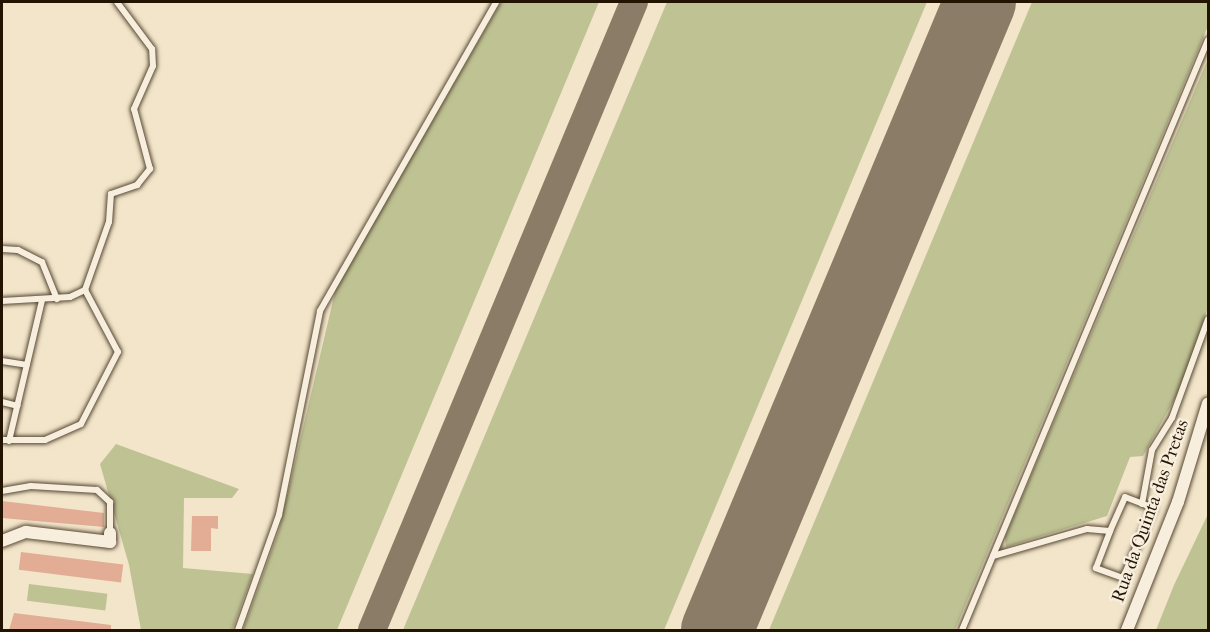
<!DOCTYPE html>
<style>
body{margin:0}
#map{position:relative;width:1210px;height:632px;overflow:hidden;background:#f2e5ca;font-family:"IM FELL French Canon",serif}
div>[style]{position:absolute}
.green>*{inset:0;background:#bfc394;transform-origin:0 0}
.taxiway>*{height:28px;margin:-14px;padding:0 14px;transform-origin:14px;border-radius:14px;background:#8a7c66}
.runway>*{height:72px;margin:-36px;padding:0 36px;transform-origin:36px;border-radius:36px;background:#8a7c66}
.building>*{inset:0;background:#e2ac95;transform-origin:0 0}
.roads{filter:drop-shadow(0 0 2px #574833) drop-shadow(0 0 2px #574833)}
.service>*{height:6px;margin:-3px;padding:0 3px;transform-origin:3px;border-radius:3px;background:#f7eedd}
.minor>*{height:12px;margin:-6px;padding:0 6px;transform-origin:6px;border-radius:6px;background:#f7eedd}
span{translate:-50% -50%;white-space:nowrap;text-align:center;line-height:1.15;-webkit-text-stroke:5px #f7eedd;paint-order:stroke}
.street-label{font-size:18px;color:#231401}
.frame{position:absolute;inset:0;border:3px solid #231401;pointer-events:none}
</style>
<div id="map">
<div class="green">
<div style="clip-path:polygon(501px 2px,599px 2px,337px 630px,243px 630px,279px 530px,336px 288px)"></div>
<div style="clip-path:polygon(667px 2px,927px 2px,664px 630px,403px 630px)"></div>
<div style="clip-path:polygon(1032px 2px,1208px 2px,1208px 26px,955px 630px,769px 630px)"></div>
<div style="clip-path:polygon(1208px 59px,1208px 307px,1185px 380px,1143px 456px,1130px 457px,1107px 516px,1006px 547px,1005px 537px)"></div>
<div style="clip-path:polygon(116px 444px,239px 489px,232px 498px,184px 498px,183px 568px,253px 574px,232px 630px,141px 630px,129px 565px,100px 464px)"></div>
<div style="clip-path:polygon(1208px 514px,1208px 630px,1156px 630px,1174px 585px)"></div>
<div style="left:29px;top:584px;width:79px;height:17px;rotate:7deg"></div>
</div>
<div class="taxiway">
<div style="left:372px;top:630px;width:680px;rotate:-67.35deg"></div>
</div>
<div class="runway">
<div style="left:717px;top:630px;width:681px;rotate:-67.28deg"></div>
</div>
<div class="building">
<div style="clip-path:polygon(2px 501px,104px 513px,104px 527px,2px 518px)"></div>
<div style="clip-path:polygon(192px 516px,218px 516px,218px 529px,211px 528px,211px 551px,191px 551px)"></div>
<div style="left:21px;top:552px;width:103px;height:18px;rotate:7deg"></div>
<div style="clip-path:polygon(14px 613px,111px 625px,111px 630px,9px 630px)"></div>
</div>
<div class="roads">
<div class="service">
<div style="left:2px;top:249px;width:16px;rotate:4deg"></div>
<div style="left:18px;top:250px;width:27px;rotate:27deg"></div>
<div style="left:42px;top:262px;width:40px;rotate:68deg"></div>
<div style="left:2px;top:301px;width:68px;rotate:-3.4deg"></div>
<div style="left:70px;top:297px;width:17px;rotate:-25deg"></div>
<div style="left:85px;top:290px;width:72px;rotate:-70.6deg"></div>
<div style="left:109px;top:222px;width:28px;rotate:-86deg"></div>
<div style="left:111px;top:194px;width:28px;rotate:-19deg"></div>
<div style="left:137px;top:185px;width:21px;rotate:-51deg"></div>
<div style="left:150px;top:169px;width:62px;rotate:-104.9deg"></div>
<div style="left:134px;top:109px;width:47px;rotate:-66.2deg"></div>
<div style="left:153px;top:66px;width:17px;rotate:-93deg"></div>
<div style="left:152px;top:49px;width:59px;rotate:-126.7deg"></div>
<div style="left:2px;top:361px;width:25px;rotate:9deg"></div>
<div style="left:2px;top:402px;width:16px;rotate:14deg"></div>
<div style="left:2px;top:440px;width:43px"></div>
<div style="left:45px;top:440px;width:39px;rotate:-24deg"></div>
<div style="left:81px;top:424px;width:81px;rotate:-62.8deg"></div>
<div style="left:118px;top:352px;width:70px;rotate:-118deg"></div>
<div style="left:9px;top:441px;width:145px;rotate:-76.8deg"></div>
<div style="left:2px;top:491px;width:29px;rotate:-10deg"></div>
<div style="left:31px;top:486px;width:66px;rotate:3.5deg"></div>
<div style="left:97px;top:490px;width:18px;rotate:43deg"></div>
<div style="left:110px;top:502px;width:31px;rotate:90deg"></div>
<div style="left:1142px;top:504px;width:55px;rotate:-79.5deg"></div>
<div style="left:1152px;top:450px;width:38px;rotate:-58deg"></div>
<div style="left:1172px;top:418px;width:105px;rotate:-70deg"></div>
<div style="left:993px;top:556px;width:98px;rotate:-16deg"></div>
<div style="left:1087px;top:529px;width:23px;rotate:5deg"></div>
<div style="left:1110px;top:531px;width:37px;rotate:-66deg"></div>
<div style="left:1125px;top:497px;width:30px;rotate:21deg"></div>
<div style="left:1153px;top:508px;width:76px;rotate:113.2deg"></div>
<div style="left:1123px;top:578px;width:29px;rotate:-160deg"></div>
<div style="left:1096px;top:568px;width:40px;rotate:-69deg"></div>
<div style="left:238px;top:630px;width:122px;rotate:-70.4deg"></div>
<div style="left:279px;top:515px;width:208px;rotate:-78.6deg"></div>
<div style="left:320px;top:311px;width:356px;rotate:-60.3deg"></div>
<div style="left:962px;top:630px;width:639px;rotate:-67.37deg"></div>
</div>
<div class="minor">
<div style="left:2px;top:541px;width:26px;rotate:-21deg"></div>
<div style="left:26px;top:532px;width:85px;rotate:6.8deg"></div>
<div style="left:110px;top:542px;width:9px;rotate:-90deg"></div>
<div style="left:1127px;top:630px;width:138px;rotate:-68.3deg"></div>
<div style="left:1178px;top:502px;width:103px;rotate:-73.1deg"></div>
</div>
</div>
<div class="street-label">
<span style="left:1151px;top:511px;rotate:-70deg">Rua da Quinta das Pretas</span>
</div>
<div class="frame"></div>
</div>
